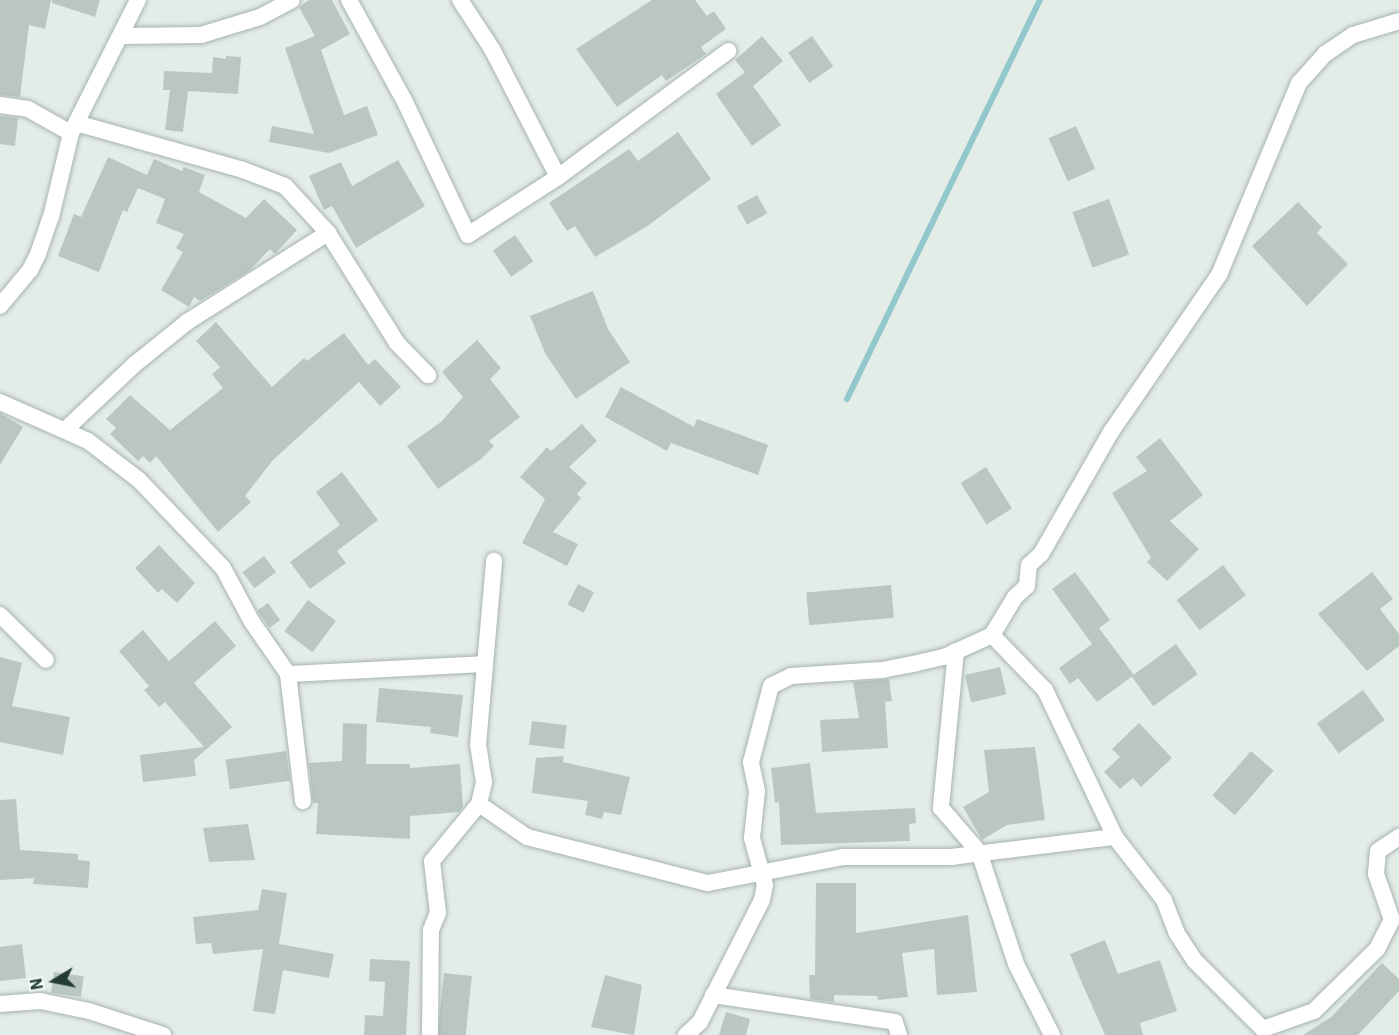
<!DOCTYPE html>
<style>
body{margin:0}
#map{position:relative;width:1399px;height:1035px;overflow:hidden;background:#e4ece8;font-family:"IBM Plex Sans",sans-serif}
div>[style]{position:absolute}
.stream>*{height:6px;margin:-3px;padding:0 3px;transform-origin:3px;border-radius:3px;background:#92c8cc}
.building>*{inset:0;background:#bac7c1;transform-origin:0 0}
.roads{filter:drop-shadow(0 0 2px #a7b4ae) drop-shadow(0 0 2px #a7b4ae)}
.minor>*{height:16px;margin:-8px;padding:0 8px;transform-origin:8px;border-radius:8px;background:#fff}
span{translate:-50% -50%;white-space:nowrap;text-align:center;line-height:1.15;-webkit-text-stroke:4.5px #f4f9f6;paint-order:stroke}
.north{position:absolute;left:24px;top:951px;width:60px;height:60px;-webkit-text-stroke:4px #f4f9f6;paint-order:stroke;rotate:260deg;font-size:16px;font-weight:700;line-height:24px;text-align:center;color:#253c34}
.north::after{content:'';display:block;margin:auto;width:21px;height:27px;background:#253c34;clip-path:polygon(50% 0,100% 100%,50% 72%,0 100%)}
</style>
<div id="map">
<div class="stream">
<div style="left:847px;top:399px;width:443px;rotate:-64.2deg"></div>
</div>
<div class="building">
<div style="clip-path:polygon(0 0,51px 0,45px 29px,29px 25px,20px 97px,0 95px)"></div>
<div style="clip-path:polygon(52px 0,100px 0,95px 17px,52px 3px)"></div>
<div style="clip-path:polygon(309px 0,332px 0,350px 34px,321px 50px,344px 115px,367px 106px,378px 135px,329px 153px,269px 142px,272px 126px,314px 134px,285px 48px,315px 36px,299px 7px)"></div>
<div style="clip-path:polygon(652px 0,695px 0,707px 16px,714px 11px,726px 29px,701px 47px,706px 54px,666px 81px,662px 75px,617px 107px,576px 49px)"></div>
<div style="clip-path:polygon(762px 36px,783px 61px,753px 86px,781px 125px,752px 146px,716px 94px,745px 72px,735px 60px)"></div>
<div style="left:812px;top:36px;width:37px;height:29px;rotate:55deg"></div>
<div style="clip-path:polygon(226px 56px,241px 57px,238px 94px,188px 91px,183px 132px,165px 130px,170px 90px,163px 90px,164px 71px,212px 73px,213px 57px,226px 59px)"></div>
<div style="clip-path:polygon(0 116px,18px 118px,15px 146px,0 144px)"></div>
<div style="left:1076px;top:126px;width:47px;height:30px;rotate:66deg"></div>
<div style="clip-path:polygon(678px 132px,711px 179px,646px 227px,595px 257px,575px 226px,567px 231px,549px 203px,629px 149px,638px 161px)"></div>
<div style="clip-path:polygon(108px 157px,147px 175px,154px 159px,182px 171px,184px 167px,205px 175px,199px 192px,246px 218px,264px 199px,297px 230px,275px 254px,270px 249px,249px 271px,200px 301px,194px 297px,189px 307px,161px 290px,183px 252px,176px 248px,184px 234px,156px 223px,165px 199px,138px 188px,127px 212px,123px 210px,99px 272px,58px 256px,74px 214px,81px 217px)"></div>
<div style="clip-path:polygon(398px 160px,425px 206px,356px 248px,332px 206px,324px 210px,309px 176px,341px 162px,352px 186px)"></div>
<div style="left:757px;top:195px;width:21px;height:23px;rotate:61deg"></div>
<div style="left:1109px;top:199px;width:59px;height:39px;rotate:70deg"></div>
<div style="clip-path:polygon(1298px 202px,1322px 227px,1317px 233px,1348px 264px,1307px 306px,1252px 246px)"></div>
<div style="left:515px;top:235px;width:32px;height:27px;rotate:55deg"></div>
<div style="clip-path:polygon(593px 291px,608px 329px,630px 362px,576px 399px,545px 353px,530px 316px)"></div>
<div style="clip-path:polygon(216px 322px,272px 387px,304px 358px,307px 361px,344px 333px,368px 365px,375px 359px,401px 387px,380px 406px,359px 382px,273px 460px,245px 496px,251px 502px,218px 532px,156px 456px,150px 463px,143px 456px,138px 461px,110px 434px,116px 428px,106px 419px,130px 395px,170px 430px,223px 388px,212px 374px,220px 367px,196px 341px)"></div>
<div style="clip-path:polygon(477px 340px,501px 368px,490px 379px,520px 417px,489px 441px,494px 446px,481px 459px,438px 489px,407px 446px,441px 422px,463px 397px,442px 372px)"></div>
<div style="clip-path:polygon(621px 387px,694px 427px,697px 419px,768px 445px,758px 475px,671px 443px,667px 451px,605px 417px)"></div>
<div style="clip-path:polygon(0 413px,23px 427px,0 465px)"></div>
<div style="clip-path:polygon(582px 424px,597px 441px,569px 467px,587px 483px,577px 494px,581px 498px,553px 532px,578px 544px,567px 566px,522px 543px,545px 499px,520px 477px,547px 447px,551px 451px)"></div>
<div style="clip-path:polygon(1160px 438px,1203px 495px,1170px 521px,1199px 549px,1167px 581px,1147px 562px,1151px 558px,1112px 493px,1147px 471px,1136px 457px)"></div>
<div style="left:986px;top:467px;width:49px;height:30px;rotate:58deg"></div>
<div style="clip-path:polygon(342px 472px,378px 520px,337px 551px,346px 563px,310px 589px,290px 562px,340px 525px,316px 492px)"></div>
<div style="clip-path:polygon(159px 545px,195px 583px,177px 603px,162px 589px,158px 593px,135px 568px)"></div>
<div style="left:264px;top:556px;width:20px;height:27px;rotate:53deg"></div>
<div style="left:1223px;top:565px;width:38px;height:58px;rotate:53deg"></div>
<div style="clip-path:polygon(1075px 572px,1110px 620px,1099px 628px,1134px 675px,1097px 702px,1078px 678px,1070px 684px,1059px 668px,1092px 644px,1052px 589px)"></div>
<div style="clip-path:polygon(1372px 572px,1393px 599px,1380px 609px,1399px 634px,1399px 646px,1367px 671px,1318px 614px)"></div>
<div style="left:578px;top:584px;width:18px;height:23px;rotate:27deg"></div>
<div style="left:891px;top:585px;width:33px;height:85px;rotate:85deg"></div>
<div style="left:308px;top:600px;width:35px;height:39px;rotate:37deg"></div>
<div style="left:268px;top:603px;width:21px;height:13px;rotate:55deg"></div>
<div style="clip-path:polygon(215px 621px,236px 646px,194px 683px,232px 727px,194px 760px,196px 776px,143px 782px,140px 755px,204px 747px,165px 702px,159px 707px,144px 690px,149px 686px,119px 651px,143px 630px,169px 661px)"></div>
<div style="left:1176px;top:644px;width:37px;height:55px;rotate:54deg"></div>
<div style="clip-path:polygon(0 657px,22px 663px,12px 706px,70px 717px,63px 755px,0 742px)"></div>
<div style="left:1000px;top:667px;width:28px;height:36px;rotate:77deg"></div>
<div style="clip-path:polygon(889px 679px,892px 701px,885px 702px,888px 748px,822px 752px,820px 720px,859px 718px,853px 682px)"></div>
<div style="clip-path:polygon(379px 688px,463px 695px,458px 737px,430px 733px,431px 727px,376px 722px)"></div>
<div style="left:1363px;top:690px;width:37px;height:57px;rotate:54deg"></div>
<div style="left:532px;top:721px;width:35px;height:24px;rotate:7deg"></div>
<div style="clip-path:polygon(343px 723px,367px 724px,366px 764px,410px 764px,410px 768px,460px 764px,463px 807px,459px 812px,410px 816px,410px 839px,316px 834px,318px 803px,313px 803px,309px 763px,342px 761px)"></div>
<div style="clip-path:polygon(1139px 723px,1172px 758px,1141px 787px,1133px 778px,1120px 789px,1104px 772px,1120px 757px,1112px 749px)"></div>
<div style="clip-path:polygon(1035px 747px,1045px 820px,1007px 825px,982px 840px,963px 807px,989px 792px,984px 750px)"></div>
<div style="left:286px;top:751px;width:30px;height:61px;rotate:82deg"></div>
<div style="left:1251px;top:751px;width:30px;height:59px;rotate:41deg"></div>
<div style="clip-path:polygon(564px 756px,563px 762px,630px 777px,621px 815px,604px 812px,602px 819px,585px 815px,588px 801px,532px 793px,536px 758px)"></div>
<div style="clip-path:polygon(810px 763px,816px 813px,915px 808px,916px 823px,909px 824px,910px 841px,781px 845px,779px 802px,775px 803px,771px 768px)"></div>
<div style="clip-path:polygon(16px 799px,20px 850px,78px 854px,78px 860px,90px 861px,88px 888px,33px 884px,34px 878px,0 880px,0 800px)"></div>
<div style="clip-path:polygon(248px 824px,255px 860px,209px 862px,203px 828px)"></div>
<div style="clip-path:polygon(816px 883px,856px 883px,856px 933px,968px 915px,977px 992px,937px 995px,934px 949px,902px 953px,908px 997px,878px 1000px,877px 996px,834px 995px,834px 1002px,810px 999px,809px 975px,815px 975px)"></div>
<div style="clip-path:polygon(262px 889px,287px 893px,279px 944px,334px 954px,329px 978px,283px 970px,275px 1014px,253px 1011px,263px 949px,213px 954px,211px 943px,196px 944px,193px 917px,258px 910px)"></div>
<div style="clip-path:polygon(1105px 940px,1118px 974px,1160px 960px,1177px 1011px,1140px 1023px,1143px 1035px,1105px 1035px,1078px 974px,1070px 954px)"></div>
<div style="clip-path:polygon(22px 944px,26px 978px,0 981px,0 947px)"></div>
<div style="clip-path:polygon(370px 959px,410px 961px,406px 1035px,364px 1035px,365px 1015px,383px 1016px,385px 982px,369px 981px)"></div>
<div style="clip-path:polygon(1382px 963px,1399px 979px,1399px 991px,1358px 1035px,1303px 1035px,1331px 1017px)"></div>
<div style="left:54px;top:972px;width:30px;height:21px;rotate:8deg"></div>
<div style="left:444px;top:973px;width:28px;height:62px;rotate:6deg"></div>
<div style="clip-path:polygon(605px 975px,642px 985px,634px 1035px,591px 1027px)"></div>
<div style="clip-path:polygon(726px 1012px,750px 1019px,746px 1035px,719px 1035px)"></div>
</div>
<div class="roads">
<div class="minor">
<div style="left:349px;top:0;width:116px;rotate:61.2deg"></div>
<div style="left:405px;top:102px;width:147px;rotate:64.7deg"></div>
<div style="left:468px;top:235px;width:107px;rotate:-32.8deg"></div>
<div style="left:558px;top:177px;width:212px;rotate:-36.5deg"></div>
<div style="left:460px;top:0;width:59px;rotate:56.9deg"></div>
<div style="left:492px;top:49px;width:144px;rotate:62.7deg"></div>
<div style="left:123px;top:36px;width:78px;rotate:-0.7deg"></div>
<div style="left:201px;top:35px;width:62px;rotate:-17deg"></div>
<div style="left:260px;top:17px;width:36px;rotate:-28deg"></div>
<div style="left:0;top:105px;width:28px;rotate:8deg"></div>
<div style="left:28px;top:109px;width:49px;rotate:29.2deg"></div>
<div style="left:76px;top:123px;width:173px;rotate:15.7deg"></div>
<div style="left:243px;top:170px;width:45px;rotate:20.9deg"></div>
<div style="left:285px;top:186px;width:64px;rotate:47.5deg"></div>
<div style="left:328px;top:233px;width:130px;rotate:57.9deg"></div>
<div style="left:397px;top:343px;width:45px;rotate:45.9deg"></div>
<div style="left:0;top:306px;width:47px;rotate:-50.2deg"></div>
<div style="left:30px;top:270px;width:18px;rotate:-63deg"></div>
<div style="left:38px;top:254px;width:39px;rotate:-71deg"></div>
<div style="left:51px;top:217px;width:86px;rotate:-76.6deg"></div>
<div style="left:71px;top:133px;width:149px;rotate:-63.3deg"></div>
<div style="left:0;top:402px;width:96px;rotate:23.9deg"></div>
<div style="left:88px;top:441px;width:64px;rotate:37.4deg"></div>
<div style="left:139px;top:480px;width:122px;rotate:46.3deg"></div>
<div style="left:223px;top:568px;width:61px;rotate:61.8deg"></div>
<div style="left:252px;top:622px;width:63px;rotate:55.3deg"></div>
<div style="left:288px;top:674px;width:128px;rotate:83.3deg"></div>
<div style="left:66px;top:429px;width:95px;rotate:-43.3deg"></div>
<div style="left:135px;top:364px;width:67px;rotate:-38.9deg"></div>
<div style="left:187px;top:322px;width:167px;rotate:-32.3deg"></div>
<div style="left:0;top:615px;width:64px;rotate:44.4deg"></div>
<div style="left:992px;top:635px;width:76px;rotate:46.1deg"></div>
<div style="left:1045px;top:690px;width:163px;rotate:64.5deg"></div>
<div style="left:1115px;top:837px;width:80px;rotate:52.1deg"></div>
<div style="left:1164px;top:900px;width:34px;rotate:69deg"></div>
<div style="left:1176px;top:932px;width:33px;rotate:57deg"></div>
<div style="left:1194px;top:960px;width:98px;rotate:45deg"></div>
<div style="left:1263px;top:1029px;width:54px;rotate:-19.4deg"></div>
<div style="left:1314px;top:1011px;width:88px;rotate:-44.5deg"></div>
<div style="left:1377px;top:949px;width:33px;rotate:-63deg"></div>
<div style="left:1392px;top:920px;width:49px;rotate:-109.2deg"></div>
<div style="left:1376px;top:874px;width:23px;rotate:-85deg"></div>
<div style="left:1378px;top:851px;width:25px;rotate:-34deg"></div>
<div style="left:956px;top:651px;width:158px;rotate:95.5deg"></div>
<div style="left:941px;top:808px;width:58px;rotate:49.2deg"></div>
<div style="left:979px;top:852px;width:118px;rotate:71.7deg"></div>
<div style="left:1016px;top:964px;width:80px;rotate:63.1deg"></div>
<div style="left:288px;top:674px;width:197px;rotate:-2.9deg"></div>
<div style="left:479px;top:804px;width:58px;rotate:34.5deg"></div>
<div style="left:527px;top:837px;width:187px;rotate:14.3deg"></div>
<div style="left:708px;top:883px;width:137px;rotate:-10.9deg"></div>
<div style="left:843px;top:857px;width:108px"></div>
<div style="left:951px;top:857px;width:165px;rotate:-7deg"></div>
<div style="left:713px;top:995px;width:184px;rotate:8.4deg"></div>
<div style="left:895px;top:1022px;width:14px;rotate:73deg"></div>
<div style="left:0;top:1004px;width:40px;rotate:-4.3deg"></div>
<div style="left:40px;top:1001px;width:50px;rotate:11.5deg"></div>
<div style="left:89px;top:1011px;width:78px;rotate:18deg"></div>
<div style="left:430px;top:1035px;width:105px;rotate:-89.5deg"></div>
<div style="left:431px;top:930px;width:18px;rotate:-68deg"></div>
<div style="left:438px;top:913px;width:52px;rotate:-96.6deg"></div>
<div style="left:432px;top:861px;width:74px;rotate:-50.5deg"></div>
<div style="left:479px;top:804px;width:23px;rotate:-77deg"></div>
<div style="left:484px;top:782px;width:37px;rotate:-99deg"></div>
<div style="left:478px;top:745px;width:185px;rotate:-85deg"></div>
<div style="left:686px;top:1035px;width:19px;rotate:-43deg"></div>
<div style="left:700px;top:1022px;width:137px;rotate:-63.1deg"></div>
<div style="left:762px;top:900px;width:15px;rotate:-79deg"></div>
<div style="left:765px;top:885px;width:49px;rotate:-105.5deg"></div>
<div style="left:752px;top:838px;width:47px;rotate:-83.9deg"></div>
<div style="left:757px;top:791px;width:30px;rotate:-102deg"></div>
<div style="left:751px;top:762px;width:79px;rotate:-75.3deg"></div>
<div style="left:771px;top:686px;width:22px;rotate:-27deg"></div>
<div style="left:791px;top:676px;width:91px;rotate:-3.8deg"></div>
<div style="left:882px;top:670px;width:32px;rotate:-11deg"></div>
<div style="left:913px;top:664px;width:32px;rotate:-13deg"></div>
<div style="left:944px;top:657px;width:53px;rotate:-24.6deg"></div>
<div style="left:992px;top:635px;width:44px;rotate:-58.8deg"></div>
<div style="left:1015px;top:597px;width:16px;rotate:-43deg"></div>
<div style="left:1027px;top:586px;width:21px;rotate:-85deg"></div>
<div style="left:1029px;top:565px;width:16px;rotate:-43deg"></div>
<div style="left:1041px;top:554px;width:141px;rotate:-60.2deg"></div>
<div style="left:1111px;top:432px;width:191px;rotate:-55.5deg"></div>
<div style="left:1219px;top:275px;width:208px;rotate:-67.4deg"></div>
<div style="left:1299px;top:83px;width:39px;rotate:-48deg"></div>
<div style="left:1325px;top:54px;width:34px;rotate:-34deg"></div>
<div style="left:1353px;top:35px;width:48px;rotate:-16.9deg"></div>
</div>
</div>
<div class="north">N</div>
</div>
